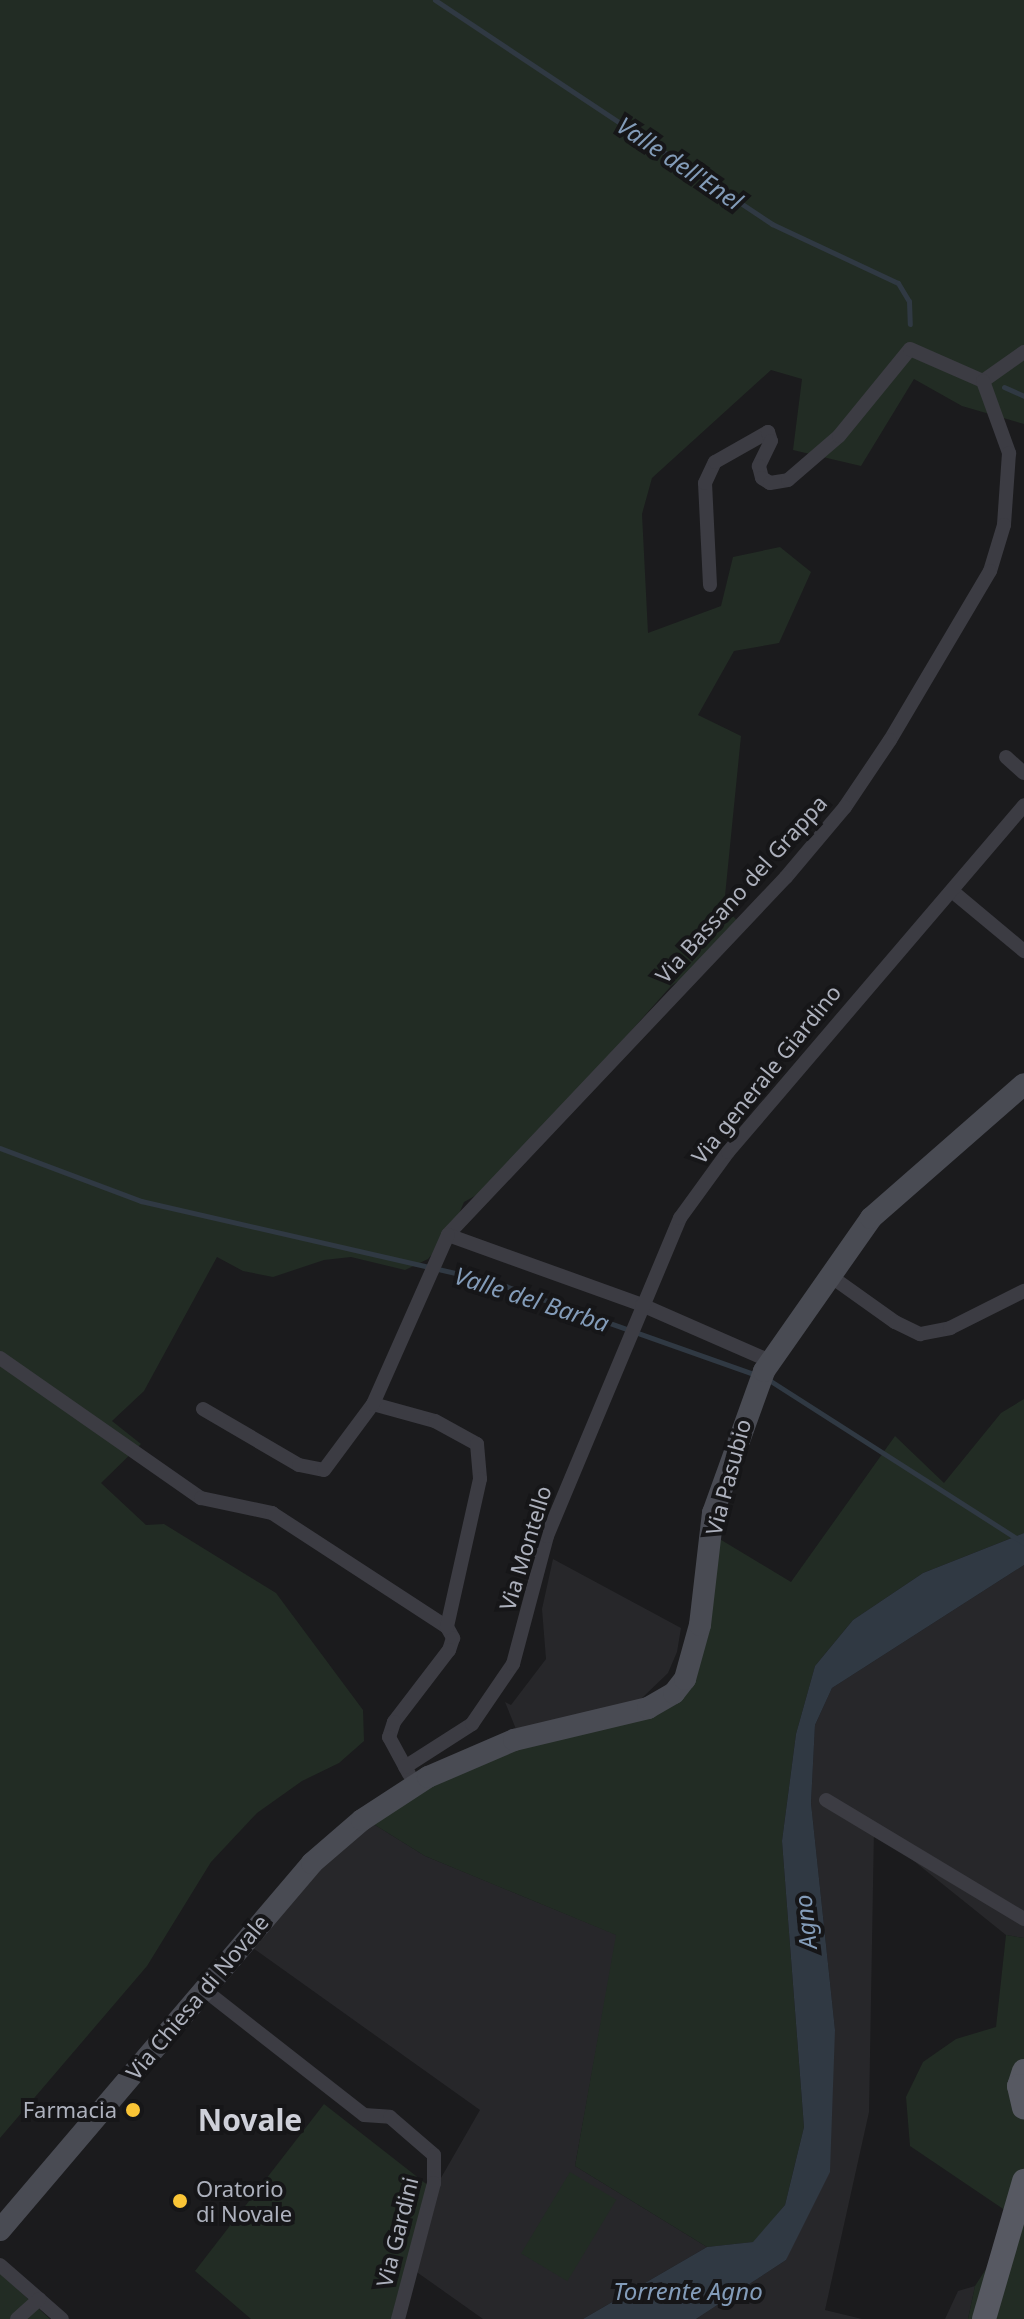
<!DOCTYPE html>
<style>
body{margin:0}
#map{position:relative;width:1024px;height:2319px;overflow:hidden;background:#1b1b1d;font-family:"Noto Sans",sans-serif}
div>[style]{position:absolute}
.built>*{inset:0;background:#27272a}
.green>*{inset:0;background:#222c24;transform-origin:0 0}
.water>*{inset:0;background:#303943}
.stream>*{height:5px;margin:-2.5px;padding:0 2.5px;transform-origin:2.5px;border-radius:2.5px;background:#303943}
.street>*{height:14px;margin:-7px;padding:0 7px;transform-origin:7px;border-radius:7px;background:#3c3c43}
.secondary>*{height:22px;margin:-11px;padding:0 11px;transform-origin:11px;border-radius:11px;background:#494b53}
.primary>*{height:24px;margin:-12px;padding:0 12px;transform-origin:12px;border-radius:12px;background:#575962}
.dots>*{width:22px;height:22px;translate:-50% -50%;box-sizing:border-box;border:4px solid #161618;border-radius:50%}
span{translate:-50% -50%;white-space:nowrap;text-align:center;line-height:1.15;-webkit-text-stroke:8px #161618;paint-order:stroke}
.street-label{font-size:22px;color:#adb1bd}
.poi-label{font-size:22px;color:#adb1bd}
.right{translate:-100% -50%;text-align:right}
.left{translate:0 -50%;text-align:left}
.water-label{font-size:24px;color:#839cb9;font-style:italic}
.district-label{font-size:30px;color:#ced0d9;font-weight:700}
</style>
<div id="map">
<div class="built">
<div style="clip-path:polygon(553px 1559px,681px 1628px,677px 1652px,668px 1673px,641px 1699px,518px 1734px,505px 1702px,511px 1705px,546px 1659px,542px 1609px)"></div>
<div style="clip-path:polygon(1024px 1565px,1024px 1938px,1006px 1935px,874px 1829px,869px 2112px,825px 2310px,862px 2319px,696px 2319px,786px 2260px,835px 2030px,811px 1803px,815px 1725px,832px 1688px)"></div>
<div style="clip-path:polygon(367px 1820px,425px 1856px,617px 1935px,575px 2166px,707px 2247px,583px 2319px,483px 2319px,411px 2268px,434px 2190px,480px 2110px,243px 1941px)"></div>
<div style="clip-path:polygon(975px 2286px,968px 2319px,945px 2319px,958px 2291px)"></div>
</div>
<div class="green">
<div style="clip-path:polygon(0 0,1024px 0,1024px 424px,962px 406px,914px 379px,861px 466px,793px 450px,802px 379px,771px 370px,652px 478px,642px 514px,648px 633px,721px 606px,733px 557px,780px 547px,811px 572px,779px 643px,734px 651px,698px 715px,741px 736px,724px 906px,741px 925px,712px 958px,671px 986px,493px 1186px,464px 1202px,452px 1230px,428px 1259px,405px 1270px,351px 1257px,324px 1260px,273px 1277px,243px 1271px,217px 1257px,144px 1391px,112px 1421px,141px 1444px,101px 1483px,146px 1525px,164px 1524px,276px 1593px,363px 1710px,364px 1741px,339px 1763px,302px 1781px,257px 1813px,211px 1862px,147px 1966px,0 2138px)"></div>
<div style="clip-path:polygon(1024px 1399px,1024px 1533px,923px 1573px,853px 1620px,815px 1666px,796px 1734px,782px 1841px,804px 2127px,785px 2205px,754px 2242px,707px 2247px,575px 2166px,616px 1935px,425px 1856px,367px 1820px,411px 1788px,673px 1691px,698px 1639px,708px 1532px,791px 1582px,895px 1436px,944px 1483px,1001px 1413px)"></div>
<div style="clip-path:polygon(1006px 1935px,1024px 1938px,1024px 2319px,968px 2319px,975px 2286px,1018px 2219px,910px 2146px,906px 2097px,923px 2062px,956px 2039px,996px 2027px)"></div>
<div style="clip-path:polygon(324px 2104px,434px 2190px,396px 2319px,251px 2319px,195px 2271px)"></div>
<div style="left:570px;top:2172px;width:54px;height:95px;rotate:31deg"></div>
<div style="clip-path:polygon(0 2273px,50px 2319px,0 2319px)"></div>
</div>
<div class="water">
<div style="clip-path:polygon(1024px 1533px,1024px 1565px,832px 1688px,815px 1725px,811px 1803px,835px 2030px,830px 2172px,786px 2260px,696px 2319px,583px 2319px,707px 2247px,753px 2242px,785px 2205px,804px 2127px,782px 1841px,796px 1734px,815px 1666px,853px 1620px,923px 1573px)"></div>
</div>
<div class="stream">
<div style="left:435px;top:0;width:405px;rotate:33.6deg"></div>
<div style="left:772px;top:224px;width:139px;rotate:25.1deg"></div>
<div style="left:898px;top:283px;width:21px;rotate:59deg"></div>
<div style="left:909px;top:301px;width:23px;rotate:88deg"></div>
<div style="left:1004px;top:387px;width:22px;rotate:24deg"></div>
<div style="left:0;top:1148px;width:151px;rotate:20.6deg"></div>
<div style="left:141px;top:1201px;width:362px;rotate:12.9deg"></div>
<div style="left:494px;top:1282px;width:278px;rotate:19.5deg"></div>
<div style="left:769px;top:1380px;width:303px;rotate:32.6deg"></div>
</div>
<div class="street">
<div style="left:983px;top:381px;width:50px;rotate:-35.3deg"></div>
<div style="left:710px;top:585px;width:102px;rotate:-92.8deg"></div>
<div style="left:705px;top:483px;width:23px;rotate:-65deg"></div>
<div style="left:715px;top:462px;width:61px;rotate:-29.5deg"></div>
<div style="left:768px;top:432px;width:9px;rotate:72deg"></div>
<div style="left:771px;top:441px;width:28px;rotate:116deg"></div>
<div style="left:759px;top:466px;width:12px;rotate:76deg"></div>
<div style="left:762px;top:478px;width:9px;rotate:32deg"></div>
<div style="left:770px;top:483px;width:18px;rotate:-9deg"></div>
<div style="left:788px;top:480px;width:67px;rotate:-40.8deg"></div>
<div style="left:839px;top:436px;width:112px;rotate:-50.8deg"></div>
<div style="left:910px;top:349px;width:80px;rotate:23.7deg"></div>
<div style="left:983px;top:381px;width:77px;rotate:70.1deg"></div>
<div style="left:1009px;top:453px;width:72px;rotate:94deg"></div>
<div style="left:1004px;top:525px;width:48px;rotate:106.9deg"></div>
<div style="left:990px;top:571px;width:196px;rotate:120.6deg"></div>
<div style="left:890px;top:740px;width:81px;rotate:123.9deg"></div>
<div style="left:845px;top:807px;width:92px;rotate:130.1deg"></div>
<div style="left:786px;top:877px;width:492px;rotate:133.4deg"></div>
<div style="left:448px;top:1235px;width:206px;rotate:19.8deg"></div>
<div style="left:642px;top:1305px;width:140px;rotate:23.6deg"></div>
<div style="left:1006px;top:757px;width:24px;rotate:42deg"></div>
<div style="left:952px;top:891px;width:94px;rotate:39.8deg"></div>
<div style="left:829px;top:1275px;width:81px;rotate:35.5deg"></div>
<div style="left:895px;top:1322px;width:28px;rotate:26deg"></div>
<div style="left:920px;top:1334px;width:31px;rotate:-11deg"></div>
<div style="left:950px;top:1328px;width:83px;rotate:-26.6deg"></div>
<div style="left:0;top:1358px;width:245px;rotate:34.9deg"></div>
<div style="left:201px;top:1498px;width:73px;rotate:11.9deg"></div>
<div style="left:272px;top:1513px;width:209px;rotate:33.1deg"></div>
<div style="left:447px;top:1627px;width:13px;rotate:61deg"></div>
<div style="left:453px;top:1638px;width:13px;rotate:108deg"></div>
<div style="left:449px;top:1650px;width:91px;rotate:127.4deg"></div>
<div style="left:394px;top:1722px;width:16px;rotate:108deg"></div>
<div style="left:389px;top:1737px;width:42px;rotate:61.6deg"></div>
<div style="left:373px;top:1404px;width:64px;rotate:15.3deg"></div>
<div style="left:435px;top:1421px;width:48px;rotate:28.7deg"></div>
<div style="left:477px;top:1444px;width:35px;rotate:85deg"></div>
<div style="left:480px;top:1479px;width:152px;rotate:102.6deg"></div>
<div style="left:203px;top:1409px;width:111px;rotate:30.3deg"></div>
<div style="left:299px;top:1465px;width:25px;rotate:11deg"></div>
<div style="left:324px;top:1470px;width:82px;rotate:-53.4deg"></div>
<div style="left:373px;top:1404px;width:185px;rotate:-66.1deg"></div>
<div style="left:405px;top:1767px;width:80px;rotate:-32.7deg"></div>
<div style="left:472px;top:1724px;width:73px;rotate:-55.7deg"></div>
<div style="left:513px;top:1664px;width:132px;rotate:-75.1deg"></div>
<div style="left:547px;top:1536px;width:345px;rotate:-67.3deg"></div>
<div style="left:680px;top:1218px;width:82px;rotate:-54deg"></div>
<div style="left:728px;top:1152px;width:456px;rotate:-49.5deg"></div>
<div style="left:826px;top:1800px;width:231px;rotate:31deg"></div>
<div style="left:202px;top:1988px;width:206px;rotate:38.1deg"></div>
<div style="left:364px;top:2115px;width:26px;rotate:4deg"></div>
<div style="left:390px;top:2117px;width:58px;rotate:40.8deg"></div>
<div style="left:434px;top:2155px;width:28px;rotate:90deg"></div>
<div style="left:434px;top:2183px;width:141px;rotate:104.8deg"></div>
<div style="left:0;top:2265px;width:82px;rotate:41.1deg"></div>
<div style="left:17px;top:2319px;width:30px;rotate:-42deg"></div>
</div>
<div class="secondary">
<div style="left:0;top:2230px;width:482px;rotate:-49.6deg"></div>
<div style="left:312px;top:1863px;width:66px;rotate:-40.7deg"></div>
<div style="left:362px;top:1820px;width:79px;rotate:-33.1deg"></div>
<div style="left:428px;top:1777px;width:94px;rotate:-23.3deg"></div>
<div style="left:514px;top:1740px;width:138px;rotate:-13.4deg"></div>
<div style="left:648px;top:1708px;width:30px;rotate:-30deg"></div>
<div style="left:674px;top:1693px;width:18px;rotate:-52deg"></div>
<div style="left:685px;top:1679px;width:56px;rotate:-74.5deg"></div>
<div style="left:700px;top:1625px;width:113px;rotate:-83.4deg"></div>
<div style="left:713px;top:1513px;width:151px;rotate:-70.2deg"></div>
<div style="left:764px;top:1371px;width:187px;rotate:-55deg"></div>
<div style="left:871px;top:1218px;width:203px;rotate:-41.2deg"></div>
</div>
<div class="primary">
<div style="left:1024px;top:2071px;width:16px;rotate:108deg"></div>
<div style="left:1019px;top:2086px;width:22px;rotate:77deg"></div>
<div style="left:984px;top:2319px;width:144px;rotate:-73.8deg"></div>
</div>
<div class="dots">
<div style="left:133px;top:2110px;background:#fac536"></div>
<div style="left:180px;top:2201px;background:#fac536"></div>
</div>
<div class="street-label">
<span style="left:741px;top:889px;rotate:-48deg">Via Bassano del Grappa</span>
<span style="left:766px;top:1074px;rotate:-51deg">Via generale Giardino</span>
<span style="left:728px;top:1477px;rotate:-75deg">Via Pasubio</span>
<span style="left:525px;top:1548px;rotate:-73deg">Via Montello</span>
<span style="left:197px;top:1997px;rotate:-50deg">Via Chiesa di Novale</span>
<span style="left:397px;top:2232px;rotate:-76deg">Via Gardini</span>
</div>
<div class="poi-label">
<span class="right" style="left:117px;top:2110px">Farmacia</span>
<span class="left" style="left:196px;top:2201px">Oratorio<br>di Novale</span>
</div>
<div class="water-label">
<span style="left:680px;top:163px;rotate:34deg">Valle dell'Enel</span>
<span style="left:532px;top:1299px;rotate:18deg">Valle del Barba</span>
<span style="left:805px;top:1922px;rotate:-96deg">Agno</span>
<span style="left:688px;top:2291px">Torrente Agno</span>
</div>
<div class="district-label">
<span style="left:250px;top:2120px">Novale</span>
</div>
</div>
